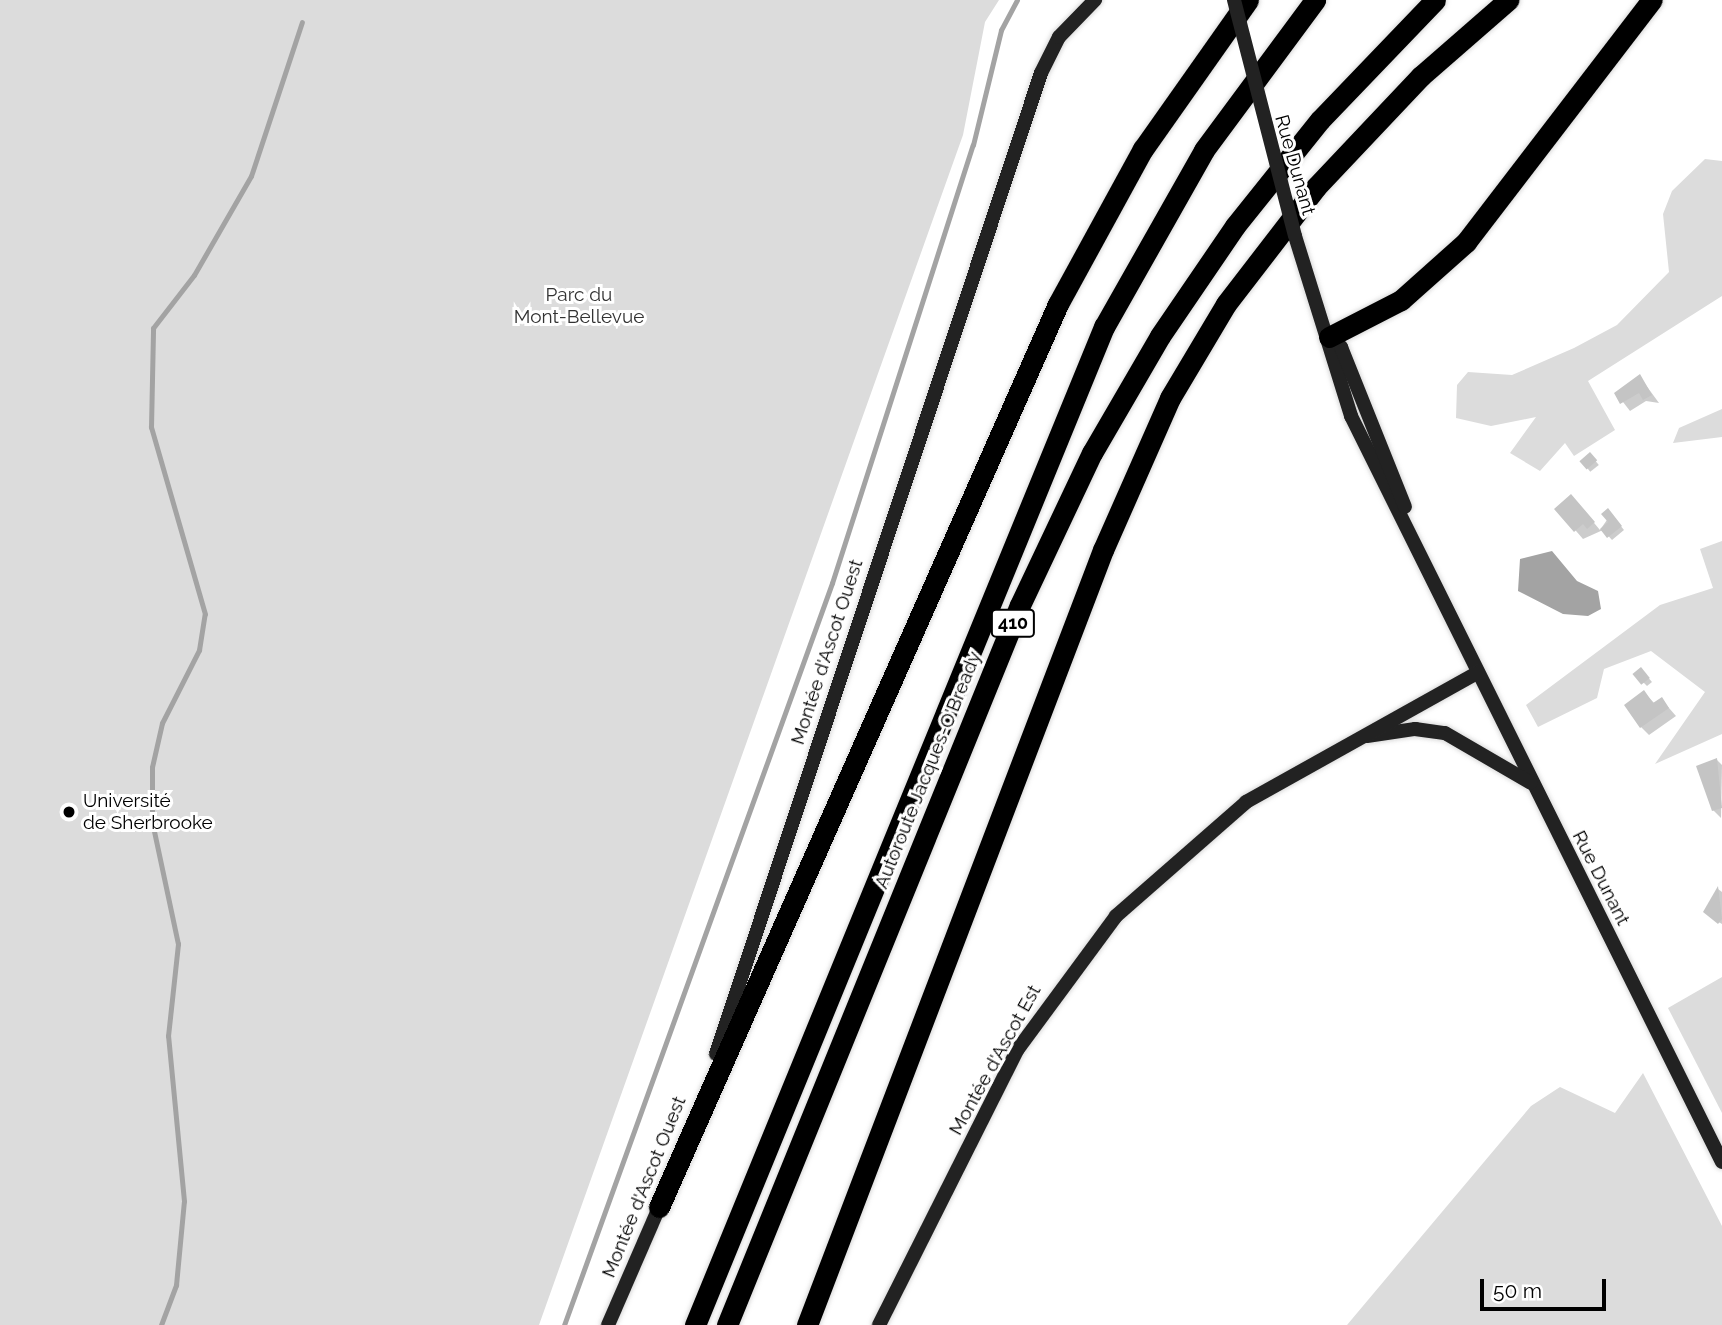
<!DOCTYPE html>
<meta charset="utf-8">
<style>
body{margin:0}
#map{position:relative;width:1722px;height:1325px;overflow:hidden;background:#fff;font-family:Raleway,sans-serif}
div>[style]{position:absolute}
.green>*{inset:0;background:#dcdcdc}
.water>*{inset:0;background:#a3a3a3}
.shadow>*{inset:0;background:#0003;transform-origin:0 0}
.stream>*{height:5px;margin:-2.5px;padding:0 2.5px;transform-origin:2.5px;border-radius:2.5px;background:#a3a3a3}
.building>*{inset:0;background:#c4c4c4;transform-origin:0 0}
.roads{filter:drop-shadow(0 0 2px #dbdbdb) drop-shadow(0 0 2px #dbdbdb)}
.secondary>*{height:14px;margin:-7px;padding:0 7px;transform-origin:7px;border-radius:7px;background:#222}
.highway>*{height:21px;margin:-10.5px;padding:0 10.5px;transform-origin:10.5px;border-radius:10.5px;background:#000}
.secondary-bridge>*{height:14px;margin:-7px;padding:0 7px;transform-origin:7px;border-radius:7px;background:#222}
.dots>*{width:19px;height:19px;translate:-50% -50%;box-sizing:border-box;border:4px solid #fff;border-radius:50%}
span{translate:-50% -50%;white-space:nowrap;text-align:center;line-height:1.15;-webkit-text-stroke:6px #fff;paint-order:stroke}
.shield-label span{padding:2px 5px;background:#fff;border:2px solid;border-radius:5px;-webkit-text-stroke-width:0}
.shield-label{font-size:18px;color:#000;font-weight:700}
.street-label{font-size:19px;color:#000}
.park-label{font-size:19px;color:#333}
.poi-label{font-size:19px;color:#000}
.left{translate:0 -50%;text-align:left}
.scale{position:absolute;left:1480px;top:1279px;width:126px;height:32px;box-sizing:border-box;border:4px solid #000;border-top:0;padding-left:9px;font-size:21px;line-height:24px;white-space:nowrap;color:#000;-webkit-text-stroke:5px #fff;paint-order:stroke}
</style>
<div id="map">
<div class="green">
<div style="clip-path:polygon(0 0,999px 0,985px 22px,963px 135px,539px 1325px,0 1325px)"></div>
<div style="clip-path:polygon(1705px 159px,1722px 161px,1722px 296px,1588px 381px,1615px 430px,1574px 456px,1565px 443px,1540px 471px,1510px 453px,1536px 417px,1491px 426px,1456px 418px,1457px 385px,1468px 372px,1512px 375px,1574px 348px,1617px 325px,1669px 272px,1663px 214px,1672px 191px)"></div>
<div style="clip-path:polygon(1722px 409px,1722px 437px,1673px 443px,1679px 428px)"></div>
<div style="clip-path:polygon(1722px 541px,1722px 734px,1655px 764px,1705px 692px,1651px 651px,1604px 669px,1597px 698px,1538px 727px,1526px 705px,1660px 605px,1713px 588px,1700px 549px)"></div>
<div style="clip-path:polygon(1722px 977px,1722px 1113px,1668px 1008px)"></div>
<div style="clip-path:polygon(1643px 1073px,1722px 1226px,1722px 1325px,1347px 1325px,1531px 1106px,1560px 1087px,1615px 1113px)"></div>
</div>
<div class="water">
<div style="clip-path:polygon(1552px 551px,1577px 581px,1598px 591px,1601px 609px,1588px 616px,1563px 614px,1518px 591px,1520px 559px)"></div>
</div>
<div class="shadow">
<div style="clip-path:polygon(1640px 377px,1659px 403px,1646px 401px,1630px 411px,1616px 393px)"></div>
<div style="left:1590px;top:454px;width:14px;height:11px;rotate:51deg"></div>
<div style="clip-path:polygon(1579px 505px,1600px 530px,1611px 514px,1624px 530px,1612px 540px,1603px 530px,1583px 539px,1557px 509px)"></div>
<div style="clip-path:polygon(1641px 669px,1652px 682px,1647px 686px,1635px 674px)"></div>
<div style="clip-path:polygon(1644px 692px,1655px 704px,1662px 700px,1676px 716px,1649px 735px,1641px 727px)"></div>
<div style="clip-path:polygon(1717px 760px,1722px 765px,1721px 818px,1713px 810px)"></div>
<div style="clip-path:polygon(1718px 889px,1722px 892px,1722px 924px,1713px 919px)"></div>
</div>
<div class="stream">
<div style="left:161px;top:1325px;width:43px;rotate:-69.4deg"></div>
<div style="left:176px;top:1285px;width:84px;rotate:-84.6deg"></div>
<div style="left:184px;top:1201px;width:166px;rotate:-95.5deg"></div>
<div style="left:168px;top:1036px;width:93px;rotate:-83.8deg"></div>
<div style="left:178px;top:944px;width:125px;rotate:-102deg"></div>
<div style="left:152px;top:822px;width:55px;rotate:-90deg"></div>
<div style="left:152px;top:767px;width:45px;rotate:-77.2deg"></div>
<div style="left:162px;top:723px;width:82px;rotate:-63.1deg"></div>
<div style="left:199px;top:650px;width:36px;rotate:-81deg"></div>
<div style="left:205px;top:614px;width:195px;rotate:-106.1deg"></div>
<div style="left:151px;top:427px;width:99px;rotate:-88.8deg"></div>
<div style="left:153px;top:328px;width:67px;rotate:-52.3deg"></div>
<div style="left:194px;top:275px;width:114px;rotate:-60.1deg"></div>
<div style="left:251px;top:176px;width:162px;rotate:-71.7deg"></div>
<div style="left:564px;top:1325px;width:789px;rotate:-70.14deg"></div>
<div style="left:832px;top:583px;width:460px;rotate:-72.2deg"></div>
<div style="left:973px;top:145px;width:118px;rotate:-76.3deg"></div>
<div style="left:1001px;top:30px;width:34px;rotate:-62deg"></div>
</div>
<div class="building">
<div style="clip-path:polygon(1640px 374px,1652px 395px,1643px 400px,1639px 393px,1620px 404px,1614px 393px)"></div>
<div style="left:1590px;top:452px;width:11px;height:14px;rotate:49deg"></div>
<div style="clip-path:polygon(1571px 494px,1595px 522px,1587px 529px,1583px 524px,1574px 532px,1554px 509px)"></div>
<div style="clip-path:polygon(1608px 508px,1622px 526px,1607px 538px,1600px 529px,1608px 522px,1601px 514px)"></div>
<div style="left:1641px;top:667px;width:14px;height:11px;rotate:51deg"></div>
<div style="clip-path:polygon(1644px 690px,1653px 703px,1662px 697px,1669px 708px,1640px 728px,1624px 705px)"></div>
<div style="clip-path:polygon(1717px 758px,1722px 808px,1712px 811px,1696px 766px)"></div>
<div style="clip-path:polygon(1718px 886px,1722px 919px,1718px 924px,1703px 912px)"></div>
</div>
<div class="roads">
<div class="secondary">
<div style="left:1295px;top:236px;width:189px;rotate:72.7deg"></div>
<div style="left:1351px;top:416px;width:833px;rotate:63.56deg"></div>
<div style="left:1329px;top:337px;width:16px;rotate:40deg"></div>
<div style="left:1341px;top:347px;width:172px;rotate:68.2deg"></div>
<div style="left:1367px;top:736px;width:49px;rotate:-8.3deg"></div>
<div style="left:1415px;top:729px;width:30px;rotate:8deg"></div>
<div style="left:1445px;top:733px;width:99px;rotate:30.2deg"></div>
<div style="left:716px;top:1054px;width:1033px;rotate:-71.67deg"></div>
<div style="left:1041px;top:73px;width:40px;rotate:-63.4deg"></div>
<div style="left:1059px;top:37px;width:52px;rotate:-45.8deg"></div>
<div style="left:608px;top:1325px;width:135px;rotate:-66.5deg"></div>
<div style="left:879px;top:1325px;width:309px;rotate:-63.3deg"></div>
<div style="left:1018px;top:1049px;width:165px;rotate:-53.6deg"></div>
<div style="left:1116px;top:916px;width:173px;rotate:-41.2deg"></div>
<div style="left:1246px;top:802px;width:265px;rotate:-29.2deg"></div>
</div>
<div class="highway">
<div style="left:1329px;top:337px;width:81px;rotate:-27.2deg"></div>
<div style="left:1401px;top:300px;width:87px;rotate:-41.7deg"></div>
<div style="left:1466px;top:242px;width:305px;rotate:-52.5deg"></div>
<div style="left:659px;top:1207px;width:987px;rotate:-66.16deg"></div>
<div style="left:1058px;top:304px;width:177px;rotate:-61.3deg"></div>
<div style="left:1143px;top:149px;width:182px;rotate:-54.8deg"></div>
<div style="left:695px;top:1325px;width:1079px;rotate:-67.72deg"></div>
<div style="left:1104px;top:327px;width:203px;rotate:-60.5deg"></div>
<div style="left:1204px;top:150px;width:187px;rotate:-53.5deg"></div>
<div style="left:727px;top:1325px;width:777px;rotate:-67.86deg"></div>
<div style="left:1020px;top:605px;width:168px;rotate:-64.7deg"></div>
<div style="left:1092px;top:453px;width:135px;rotate:-59.8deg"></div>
<div style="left:1160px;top:336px;width:133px;rotate:-55.7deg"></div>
<div style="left:1235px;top:226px;width:136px;rotate:-51.3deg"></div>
<div style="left:1320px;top:120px;width:166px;rotate:-46.2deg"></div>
<div style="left:807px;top:1325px;width:830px;rotate:-69.1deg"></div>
<div style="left:1103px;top:550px;width:166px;rotate:-66.2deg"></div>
<div style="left:1170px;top:398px;width:109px;rotate:-59.2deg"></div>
<div style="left:1226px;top:304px;width:148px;rotate:-52.4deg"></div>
<div style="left:1316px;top:187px;width:153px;rotate:-46.6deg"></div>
<div style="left:1421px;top:76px;width:116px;rotate:-41.1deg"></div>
</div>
</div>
<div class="secondary-bridge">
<div style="left:1234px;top:0;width:244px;rotate:75.5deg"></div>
</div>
<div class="dots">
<div style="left:69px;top:812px;background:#000"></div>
</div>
<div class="shield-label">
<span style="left:1013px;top:623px">410</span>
</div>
<div class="street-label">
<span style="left:1295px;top:165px;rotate:74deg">Rue Dunant</span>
<span style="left:827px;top:652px;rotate:-72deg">Montée d'Ascot Ouest</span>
<span style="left:928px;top:770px;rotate:-68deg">Autoroute Jacques-O'Bready</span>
<span style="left:1601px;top:878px;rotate:63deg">Rue Dunant</span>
<span style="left:995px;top:1060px;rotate:-61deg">Montée d'Ascot Est</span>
<span style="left:644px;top:1187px;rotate:-68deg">Montée d'Ascot Ouest</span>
</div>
<div class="park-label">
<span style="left:579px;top:306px">Parc du<br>Mont-Bellevue</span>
</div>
<div class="poi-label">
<span class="left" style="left:83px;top:812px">Université<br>de Sherbrooke</span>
</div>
<div class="scale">50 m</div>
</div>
